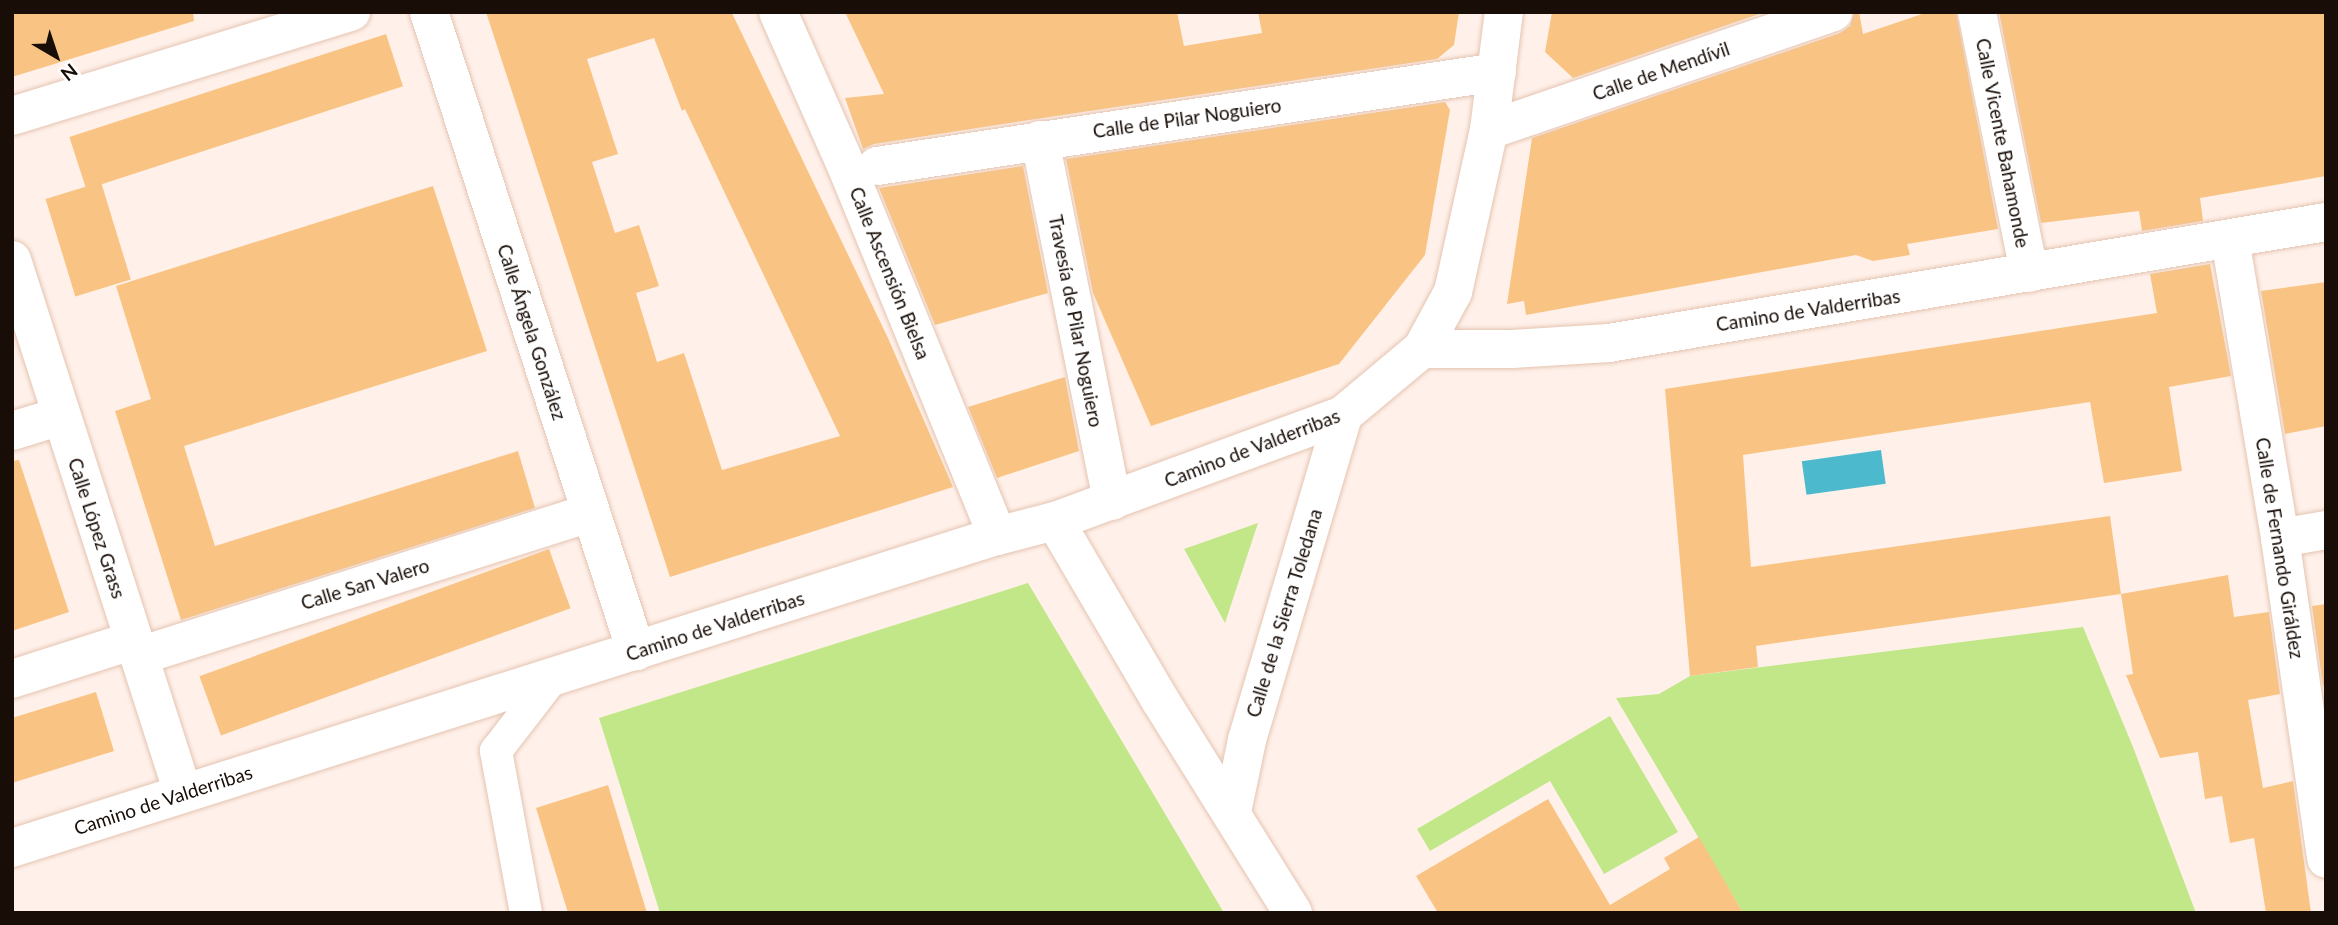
<!DOCTYPE html>
<meta charset="utf-8">
<style>
body{margin:0}
#map{position:relative;width:2338px;height:925px;overflow:hidden;background:#fff1ea;font-family:Lato,sans-serif}
div>[style]{position:absolute}
.green>*{inset:0;background:#c1e789}
.water>*{inset:0;background:#4cb9cd;transform-origin:0 0}
.building>*{inset:0;background:#f9c483;transform-origin:0 0}
.roads{filter:drop-shadow(0 0 2px #e5c4b1) drop-shadow(0 0 2px #e5c4b1)}
.pedestrian>*{height:32px;margin:-16px;padding:0 16px;transform-origin:16px;border-radius:16px;background:#fff}
.minor>*{height:38px;margin:-19px;padding:0 19px;transform-origin:19px;border-radius:19px;background:#fff}
span{translate:-50% -50%;white-space:nowrap;text-align:center;line-height:1.15;-webkit-text-stroke:5px #fff;paint-order:stroke}
.street-label{font-size:19px;color:#180d07}
.frame{position:absolute;inset:0;border:14px solid #180d07;pointer-events:none}
.north{position:absolute;left:21px;top:21px;width:70px;height:70px;-webkit-text-stroke:5px #fff;paint-order:stroke;rotate:141deg;font-size:19px;font-weight:700;line-height:28px;text-align:center;color:#180d07}
.north::after{content:'';display:block;margin:auto;width:24px;height:32px;background:#180d07;clip-path:polygon(50% 0,100% 100%,50% 72%,0 100%)}
</style>
<div id="map">
<div class="green">
<div style="clip-path:polygon(1258px 523px,1225px 623px,1184px 549px)"></div>
<div style="clip-path:polygon(1028px 583px,1224px 913px,660px 913px,599px 718px)"></div>
<div style="clip-path:polygon(2083px 627px,2133px 747px,2196px 913px,1743px 913px,1616px 698px,1659px 694px,1690px 676px)"></div>
<div style="clip-path:polygon(1610px 716px,1678px 832px,1604px 874px,1550px 781px,1430px 851px,1417px 829px)"></div>
</div>
<div class="water">
<div style="left:1881px;top:450px;width:34px;height:80px;rotate:82deg"></div>
</div>
<div class="building">
<div style="clip-path:polygon(12px 12px,193px 12px,194px 21px,12px 77px)"></div>
<div style="clip-path:polygon(evenodd,486px 12px,732px 13px,888px 338px,953px 487px,670px 577px,486px 12px,654px 38px,682px 111px,685px 109px,840px 436px,722px 470px,684px 353px,657px 362px,636px 293px,659px 286px,639px 225px,615px 233px,592px 162px,618px 154px,587px 59px,654px 38px)"></div>
<div style="clip-path:polygon(845px 12px,1177px 12px,1184px 46px,1262px 33px,1258px 12px,1459px 12px,1454px 45px,1437px 59px,1036px 119px,874px 144px,863px 149px,845px 98px,884px 94px)"></div>
<div style="clip-path:polygon(1552px 12px,1765px 12px,1573px 78px,1545px 52px)"></div>
<div style="clip-path:polygon(1854px 12px,1859px 12px,1863px 34px,1928px 12px,1956px 12px,1998px 229px,1907px 244px,1910px 255px,1873px 261px,1856px 255px,1526px 315px,1524px 301px,1507px 304px,1532px 138px,1840px 33px,1850px 26px)"></div>
<div style="clip-path:polygon(1999px 12px,2326px 12px,2326px 176px,2200px 198px,2203px 221px,2142px 231px,2139px 211px,2041px 223px)"></div>
<div style="left:386px;top:34px;width:55px;height:333px;rotate:72deg"></div>
<div style="clip-path:polygon(1445px 102px,1450px 110px,1425px 255px,1339px 364px,1151px 426px,1093px 293px,1066px 159px)"></div>
<div style="clip-path:polygon(1023px 166px,1048px 293px,935px 325px,879px 188px)"></div>
<div style="left:101px;top:182px;width:102px;height:58px;rotate:73deg"></div>
<div style="clip-path:polygon(433px 186px,487px 351px,184px 446px,215px 546px,518px 451px,535px 508px,181px 620px,115px 411px,151px 399px,116px 286px)"></div>
<div style="clip-path:polygon(2210px 264px,2231px 376px,2169px 387px,2182px 471px,2104px 483px,2090px 402px,1743px 455px,1751px 567px,2110px 516px,2121px 594px,1756px 646px,1758px 667px,1690px 676px,1665px 389px,2157px 313px,2150px 274px)"></div>
<div style="clip-path:polygon(2326px 282px,2326px 426px,2285px 434px,2261px 291px)"></div>
<div style="clip-path:polygon(1065px 377px,1079px 451px,997px 478px,968px 407px)"></div>
<div style="clip-path:polygon(19px 460px,69px 612px,12px 631px,12px 461px)"></div>
<div style="left:549px;top:549px;width:63px;height:372px;rotate:70deg"></div>
<div style="clip-path:polygon(2228px 575px,2234px 617px,2269px 612px,2280px 694px,2248px 700px,2263px 788px,2293px 781px,2311px 913px,2266px 913px,2254px 838px,2230px 843px,2222px 796px,2205px 799px,2198px 752px,2160px 758px,2126px 675px,2133px 674px,2121px 594px)"></div>
<div style="clip-path:polygon(2326px 604px,2326px 685px,2323px 686px,2312px 606px)"></div>
<div style="clip-path:polygon(96px 692px,114px 751px,12px 783px,12px 718px)"></div>
<div style="clip-path:polygon(608px 785px,647px 913px,568px 913px,536px 808px)"></div>
<div style="clip-path:polygon(1548px 799px,1610px 905px,1670px 869px,1664px 858px,1699px 837px,1743px 913px,1438px 913px,1416px 876px)"></div>
</div>
<div class="roads">
<div class="pedestrian">
<div style="left:526px;top:913px;width:165px;rotate:-100.5deg"></div>
<div style="left:496px;top:751px;width:95px;rotate:-52.3deg"></div>
</div>
<div class="minor">
<div style="left:429px;top:12px;width:672px;rotate:72.05deg"></div>
<div style="left:778px;top:12px;width:173px;rotate:66.1deg"></div>
<div style="left:848px;top:170px;width:395px;rotate:67.8deg"></div>
<div style="left:1977px;top:12px;width:266px;rotate:78.7deg"></div>
<div style="left:12px;top:116px;width:355px;rotate:-17.1deg"></div>
<div style="left:1489px;top:130px;width:364px;rotate:-18.9deg"></div>
<div style="left:1040px;top:140px;width:368px;rotate:78.7deg"></div>
<div style="left:877px;top:166px;width:627px;rotate:-8.62deg"></div>
<div style="left:2230px;top:239px;width:303px;rotate:80.5deg"></div>
<div style="left:2280px;top:538px;width:324px;rotate:81.8deg"></div>
<div style="left:12px;top:260px;width:560px;rotate:72.21deg"></div>
<div style="left:1422px;top:349px;width:65px;rotate:-61.5deg"></div>
<div style="left:1453px;top:292px;width:166px;rotate:-77.5deg"></div>
<div style="left:1489px;top:130px;width:119px;rotate:-82.8deg"></div>
<div style="left:12px;top:431px;width:51px;rotate:-17deg"></div>
<div style="left:1055px;top:521px;width:208px;rotate:59.6deg"></div>
<div style="left:1160px;top:700px;width:251px;rotate:58deg"></div>
<div style="left:2280px;top:538px;width:47px;rotate:-9.9deg"></div>
<div style="left:139px;top:656px;width:474px;rotate:-17.6deg"></div>
<div style="left:12px;top:679px;width:128px;rotate:-17.7deg"></div>
<div style="left:1232px;top:812px;width:74px;rotate:-78.2deg"></div>
<div style="left:1247px;top:740px;width:339px;rotate:-73.5deg"></div>
<div style="left:12px;top:848px;width:1033px;rotate:-17.58deg"></div>
<div style="left:997px;top:536px;width:60px;rotate:-14.5deg"></div>
<div style="left:1055px;top:521px;width:307px;rotate:-20.2deg"></div>
<div style="left:1343px;top:415px;width:103px;rotate:-39.9deg"></div>
<div style="left:1422px;top:349px;width:90px"></div>
<div style="left:1512px;top:349px;width:97px;rotate:-3.5deg"></div>
<div style="left:1609px;top:343px;width:727px;rotate:-9.58deg"></div>
</div>
</div>
<div class="street-label">
<span style="left:1661px;top:71px;rotate:-19deg">Calle de Mendívil</span>
<span style="left:1187px;top:118px;rotate:-8deg">Calle de Pilar Noguiero</span>
<span style="left:2003px;top:143px;rotate:79deg">Calle Vicente Bahamonde</span>
<span style="left:890px;top:273px;rotate:68deg">Calle Ascensión Bielsa</span>
<span style="left:1808px;top:310px;rotate:-9deg">Camino de Valderribas</span>
<span style="left:1076px;top:321px;rotate:79deg">Travesía de Pilar Noguiero</span>
<span style="left:532px;top:332px;rotate:72deg">Calle Ángela González</span>
<span style="left:1252px;top:448px;rotate:-21deg">Camino de Valderribas</span>
<span style="left:97px;top:528px;rotate:72deg">Calle López Grass</span>
<span style="left:2280px;top:548px;rotate:81deg">Calle de Fernando Giráldez</span>
<span style="left:365px;top:584px;rotate:-17deg">Calle San Valero</span>
<span style="left:1284px;top:613px;rotate:-73deg">Calle de la Sierra Toledana</span>
<span style="left:715px;top:626px;rotate:-18deg">Camino de Valderribas</span>
<span style="left:163px;top:800px;rotate:-18deg">Camino de Valderribas</span>
</div>
<div class="frame"></div>
<div class="north">N</div>
</div>
